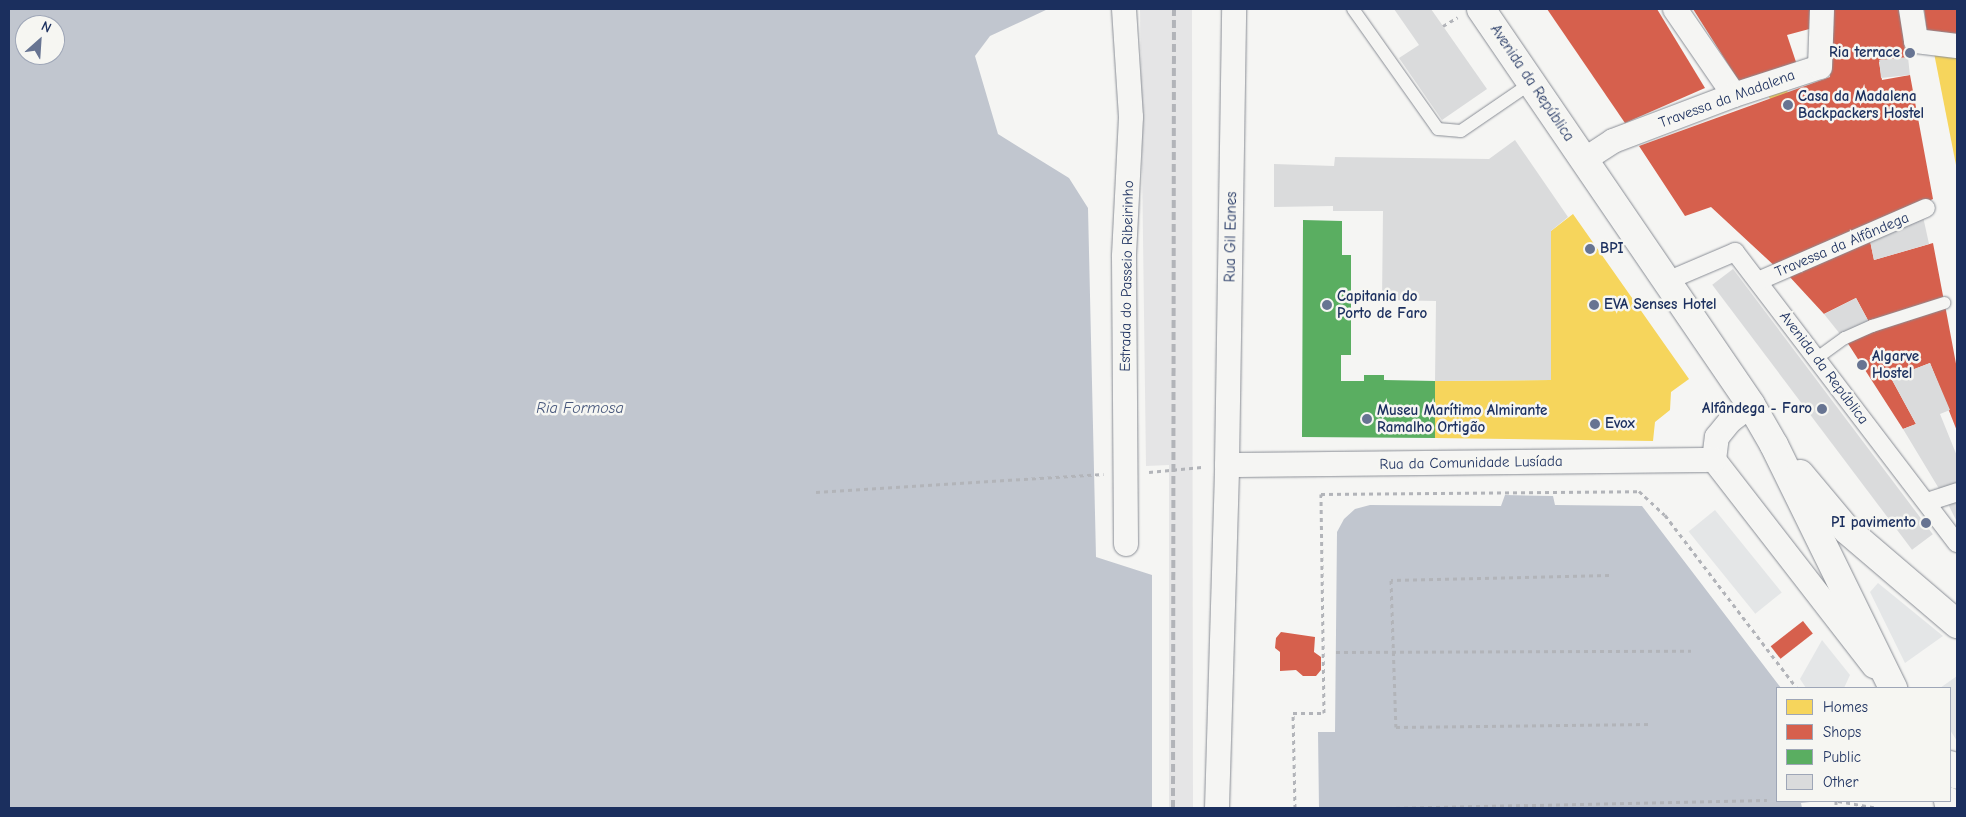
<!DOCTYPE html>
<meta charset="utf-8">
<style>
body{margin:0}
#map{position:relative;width:1966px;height:817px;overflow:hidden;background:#f5f5f3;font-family:"Comic Neue",sans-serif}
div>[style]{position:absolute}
.built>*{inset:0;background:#e5e5e6}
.green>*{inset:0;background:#e4e6e7;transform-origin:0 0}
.water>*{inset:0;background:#c1c6cf}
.homes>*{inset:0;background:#f6d55c}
.shops>*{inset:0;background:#d6604d;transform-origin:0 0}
.public>*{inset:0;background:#5aae61}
.building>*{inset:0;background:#dadbdc;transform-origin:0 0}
.path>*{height:3px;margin-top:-1.5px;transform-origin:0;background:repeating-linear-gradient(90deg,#b2b4b9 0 4px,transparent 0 8px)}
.roads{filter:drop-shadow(0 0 1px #898d95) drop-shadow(0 0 1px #898d95)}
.service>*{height:12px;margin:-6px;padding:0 6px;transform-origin:6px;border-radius:6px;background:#f5f5f3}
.pedestrian>*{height:18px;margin:-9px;padding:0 9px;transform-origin:9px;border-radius:9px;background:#f5f5f3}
.minor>*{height:24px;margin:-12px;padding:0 12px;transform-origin:12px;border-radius:12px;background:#f5f5f3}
.tertiary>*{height:28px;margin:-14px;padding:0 14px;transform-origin:14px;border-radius:14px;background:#f5f5f3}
.rail>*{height:4px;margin-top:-2px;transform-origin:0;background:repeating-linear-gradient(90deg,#b2b4b9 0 8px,transparent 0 12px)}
.dots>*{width:14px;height:14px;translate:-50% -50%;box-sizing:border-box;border:2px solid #f6f6f2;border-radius:50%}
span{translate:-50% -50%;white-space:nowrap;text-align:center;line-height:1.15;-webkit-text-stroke:5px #f6f6f2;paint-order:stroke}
.poi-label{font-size:15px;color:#1b2f5e;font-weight:700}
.right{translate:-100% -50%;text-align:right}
.left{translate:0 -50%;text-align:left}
.street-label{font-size:15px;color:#1b2f5e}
.water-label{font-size:16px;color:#46567b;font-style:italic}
.frame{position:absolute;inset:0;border:10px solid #1b2f5e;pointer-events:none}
.legend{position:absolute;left:1776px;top:687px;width:175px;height:115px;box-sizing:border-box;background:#f6f6f2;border:1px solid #9ea6b7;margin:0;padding:6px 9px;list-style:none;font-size:15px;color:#1b2f5e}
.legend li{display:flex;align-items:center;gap:10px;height:25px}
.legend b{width:25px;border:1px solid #9ea6b7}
.north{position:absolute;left:15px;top:15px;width:50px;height:50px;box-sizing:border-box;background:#f6f6f2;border:1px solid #9ea6b7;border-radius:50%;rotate:26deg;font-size:14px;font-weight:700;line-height:20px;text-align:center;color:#1b2f5e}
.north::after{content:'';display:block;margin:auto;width:18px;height:22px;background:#677492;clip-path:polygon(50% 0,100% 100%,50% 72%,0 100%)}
</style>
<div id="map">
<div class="built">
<div style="clip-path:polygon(1140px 9px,1192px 9px,1193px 808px,1169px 808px,1169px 465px,1146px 466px)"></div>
</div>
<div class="green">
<div style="left:1715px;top:510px;width:106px;height:34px;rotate:51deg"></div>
<div style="clip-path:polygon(1878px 583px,1943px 636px,1905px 663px,1870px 592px)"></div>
<div style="clip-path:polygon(1822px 640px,1850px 675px,1844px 688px,1806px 688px,1800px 679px)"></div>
<div style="clip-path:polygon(1957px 676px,1957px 741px,1950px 730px,1950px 688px,1940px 688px)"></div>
</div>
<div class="water">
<div style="clip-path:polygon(evenodd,9px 9px,1048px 9px,990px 36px,975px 56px,998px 134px,1069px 178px,1088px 208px,1096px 557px,1152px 575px,1152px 808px,9px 808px,9px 9px,25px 25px,55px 25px,55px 55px,25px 55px,25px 25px)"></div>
<div style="clip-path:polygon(1505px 495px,1553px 496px,1555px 505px,1642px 506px,1781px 688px,1777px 688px,1777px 801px,1819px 801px,1801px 803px,1802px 808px,1319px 808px,1318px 732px,1335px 732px,1337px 532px,1344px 519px,1355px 509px,1370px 505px,1501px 506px)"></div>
</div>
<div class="homes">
<div style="clip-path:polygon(1934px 53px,1957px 56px,1957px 165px,1956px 165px)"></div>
<div style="clip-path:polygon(1784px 79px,1795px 119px,1779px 123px,1765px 86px)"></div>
<div style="clip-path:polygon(1573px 214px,1689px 379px,1671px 392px,1670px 410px,1655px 422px,1653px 441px,1435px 438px,1435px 381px,1551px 380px,1551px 231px)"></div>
</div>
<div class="shops">
<div style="clip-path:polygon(1547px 9px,1657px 9px,1705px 88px,1625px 123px)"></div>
<div style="clip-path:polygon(1693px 9px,1812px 9px,1813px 28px,1787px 35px,1797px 65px,1740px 83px)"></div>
<div style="clip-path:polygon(1831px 9px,1900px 9px,1906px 58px,1879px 62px,1882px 80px,1910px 75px,1933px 199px,1779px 270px,1711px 207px,1685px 216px,1639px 146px,1830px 77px)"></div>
<div style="clip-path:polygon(1924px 9px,1957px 9px,1957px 36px,1927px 33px)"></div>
<div style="clip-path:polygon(1869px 236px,1874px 260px,1933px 243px,1944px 301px,1870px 324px,1856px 298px,1824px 314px,1788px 275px)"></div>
<div style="clip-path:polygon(1945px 305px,1957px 369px,1957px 431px,1930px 363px,1891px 378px,1916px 424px,1903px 429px,1847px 342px)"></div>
<div style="left:1803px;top:621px;width:16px;height:41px;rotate:52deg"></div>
<div style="clip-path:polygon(1281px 632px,1315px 637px,1314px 652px,1321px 657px,1321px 670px,1316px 676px,1303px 676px,1296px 670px,1280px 671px,1280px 652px,1275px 648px,1276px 638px)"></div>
</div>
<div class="public">
<div style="clip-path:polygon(1303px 220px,1342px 221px,1342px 255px,1351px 255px,1351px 355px,1341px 355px,1341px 381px,1364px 381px,1364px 375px,1384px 375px,1384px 380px,1435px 381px,1435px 438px,1302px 437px)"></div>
</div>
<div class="building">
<div style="clip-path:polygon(1394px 9px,1431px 9px,1487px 89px,1442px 120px,1399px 58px,1419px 45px)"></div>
<div style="left:1908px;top:57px;width:18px;height:29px;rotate:84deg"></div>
<div style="clip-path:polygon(1515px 140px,1568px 217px,1551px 231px,1551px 380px,1435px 381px,1436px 301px,1382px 300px,1383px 211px,1333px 211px,1333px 206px,1274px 207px,1274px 164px,1334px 166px,1335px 157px,1489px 159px)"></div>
<div style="clip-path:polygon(1922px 212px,1929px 244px,1874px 260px,1869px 236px)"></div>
<div style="left:1733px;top:269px;width:332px;height:26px;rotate:53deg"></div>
<div style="clip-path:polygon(1856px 298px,1870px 324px,1840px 334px,1824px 314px)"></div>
<div style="clip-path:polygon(1930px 363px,1950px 410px,1940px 414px,1957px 456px,1957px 486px,1941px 492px,1903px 429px,1916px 424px,1891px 378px)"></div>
<div style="clip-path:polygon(1957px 493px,1957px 522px,1945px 498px)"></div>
</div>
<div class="path">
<div style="left:1443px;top:26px;width:17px;rotate:-31deg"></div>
<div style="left:1149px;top:472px;width:53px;rotate:-5.4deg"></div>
<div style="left:816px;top:492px;width:288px;rotate:-3.6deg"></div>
<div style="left:1609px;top:575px;width:218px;rotate:178.7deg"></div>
<div style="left:1391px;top:580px;width:147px;rotate:88.1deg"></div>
<div style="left:1396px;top:727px;width:255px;rotate:-0.7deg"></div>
<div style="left:1336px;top:652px;width:355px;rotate:-0.2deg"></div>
<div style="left:1836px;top:801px;width:7px;rotate:90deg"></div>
<div style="left:1838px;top:801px;width:39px;rotate:10deg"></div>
<div style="left:1295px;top:808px;width:95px;rotate:-91.2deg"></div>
<div style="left:1293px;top:713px;width:31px"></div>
<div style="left:1324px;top:713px;width:219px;rotate:-90.8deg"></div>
<div style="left:1321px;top:494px;width:318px;rotate:-0.5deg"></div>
<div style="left:1639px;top:491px;width:35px;rotate:43deg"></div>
<div style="left:1665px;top:515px;width:218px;rotate:52.7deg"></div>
<div style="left:1388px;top:808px;width:379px;rotate:-1.2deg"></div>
</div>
<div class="roads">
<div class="service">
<div style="left:1353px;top:9px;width:147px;rotate:54.7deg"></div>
<div style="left:1438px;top:129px;width:23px;rotate:5deg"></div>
<div style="left:1461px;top:131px;width:85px;rotate:-34.4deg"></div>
<div style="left:1817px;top:358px;width:34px;rotate:-36deg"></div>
<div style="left:1845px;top:338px;width:30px;rotate:-24deg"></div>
<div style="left:1872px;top:326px;width:76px;rotate:-17.7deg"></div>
</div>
<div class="pedestrian">
<div style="left:1667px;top:281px;width:74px;rotate:-23.1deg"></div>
<div style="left:1735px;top:252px;width:366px;rotate:52.7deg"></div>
<div style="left:1758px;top:281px;width:183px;rotate:-23.5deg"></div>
<div style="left:1927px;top:502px;width:32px;rotate:-18deg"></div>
</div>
<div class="minor">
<div style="left:1124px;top:9px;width:108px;rotate:86.3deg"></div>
<div style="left:1131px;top:117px;width:140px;rotate:92.9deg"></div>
<div style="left:1124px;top:257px;width:287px;rotate:89.6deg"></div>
<div style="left:1675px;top:9px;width:104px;rotate:55.5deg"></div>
<div style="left:1911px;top:9px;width:32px;rotate:81deg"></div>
<div style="left:1916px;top:41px;width:41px;rotate:7deg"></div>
<div style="left:1584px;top:160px;width:35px;rotate:-33deg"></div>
<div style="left:1613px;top:141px;width:129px;rotate:-20.8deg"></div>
<div style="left:1734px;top:95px;width:90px;rotate:-18deg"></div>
<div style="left:1820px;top:67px;width:58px;rotate:-88deg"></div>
<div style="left:1714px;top:460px;width:261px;rotate:52.2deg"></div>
<div style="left:1714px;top:460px;width:23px;rotate:-83deg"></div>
<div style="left:1717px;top:437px;width:21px;rotate:-51deg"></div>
<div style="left:1730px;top:421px;width:26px;rotate:-37deg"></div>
<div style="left:1227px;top:465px;width:487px;rotate:-0.6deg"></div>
<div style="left:1217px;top:808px;width:343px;rotate:-88.3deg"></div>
<div style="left:1227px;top:465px;width:456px;rotate:-89.1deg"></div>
</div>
<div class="tertiary">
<div style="left:1481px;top:9px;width:479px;rotate:55.7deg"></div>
<div style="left:1751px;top:405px;width:46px;rotate:60.1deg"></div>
<div style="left:1774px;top:445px;width:271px;rotate:63.9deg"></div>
<div style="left:1800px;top:474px;width:73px;rotate:50deg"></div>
<div style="left:1847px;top:530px;width:145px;rotate:40.5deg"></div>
<div style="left:1950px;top:765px;width:12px;rotate:55deg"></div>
<div style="left:1948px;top:801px;width:7px;rotate:74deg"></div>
</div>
</div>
<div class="rail">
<div style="left:1173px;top:808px;width:799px;rotate:-89.93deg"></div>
</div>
<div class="dots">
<div style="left:1910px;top:53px;background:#677492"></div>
<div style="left:1788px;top:105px;background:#677492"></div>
<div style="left:1590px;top:249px;background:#677492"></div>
<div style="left:1327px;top:305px;background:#677492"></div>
<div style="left:1594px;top:305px;background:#677492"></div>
<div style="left:1862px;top:365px;background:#677492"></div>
<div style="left:1822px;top:409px;background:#677492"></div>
<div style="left:1367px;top:419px;background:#677492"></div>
<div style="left:1595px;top:424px;background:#677492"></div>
<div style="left:1926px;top:523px;background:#677492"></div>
</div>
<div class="poi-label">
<span class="right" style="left:1900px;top:53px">Ria terrace</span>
<span class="left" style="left:1798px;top:105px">Casa da Madalena<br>Backpackers Hostel</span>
<span class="left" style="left:1600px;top:249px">BPI</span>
<span class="left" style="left:1337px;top:305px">Capitania do<br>Porto de Faro</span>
<span class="left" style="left:1604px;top:305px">EVA Senses Hotel</span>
<span class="left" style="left:1872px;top:365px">Algarve<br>Hostel</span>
<span class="right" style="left:1812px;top:409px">Alfândega - Faro</span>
<span class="left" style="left:1377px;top:419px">Museu Marítimo Almirante<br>Ramalho Ortigão</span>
<span class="left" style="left:1605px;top:424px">Evox</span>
<span class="right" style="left:1916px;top:523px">PI pavimento</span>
</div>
<div class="street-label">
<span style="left:1532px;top:83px;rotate:56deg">Avenida da República</span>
<span style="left:1727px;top:99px;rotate:-20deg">Travessa da Madalena</span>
<span style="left:1231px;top:237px;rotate:-89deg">Rua Gil Eanes</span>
<span style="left:1842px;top:245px;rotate:-23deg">Travessa da Alfândega</span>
<span style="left:1127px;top:276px;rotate:-89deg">Estrada do Passeio Ribeirinho</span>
<span style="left:1824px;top:368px;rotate:53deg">Avenida da República</span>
<span style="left:1471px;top:463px;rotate:-1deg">Rua da Comunidade Lusíada</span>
</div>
<div class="water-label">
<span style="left:580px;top:408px">Ria Formosa</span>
</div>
<div class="frame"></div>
<ul class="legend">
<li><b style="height:14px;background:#f6d55c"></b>Homes</li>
<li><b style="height:14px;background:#d6604d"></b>Shops</li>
<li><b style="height:14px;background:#5aae61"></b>Public</li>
<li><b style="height:14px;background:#dadbdc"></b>Other</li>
</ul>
<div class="north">N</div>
</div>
